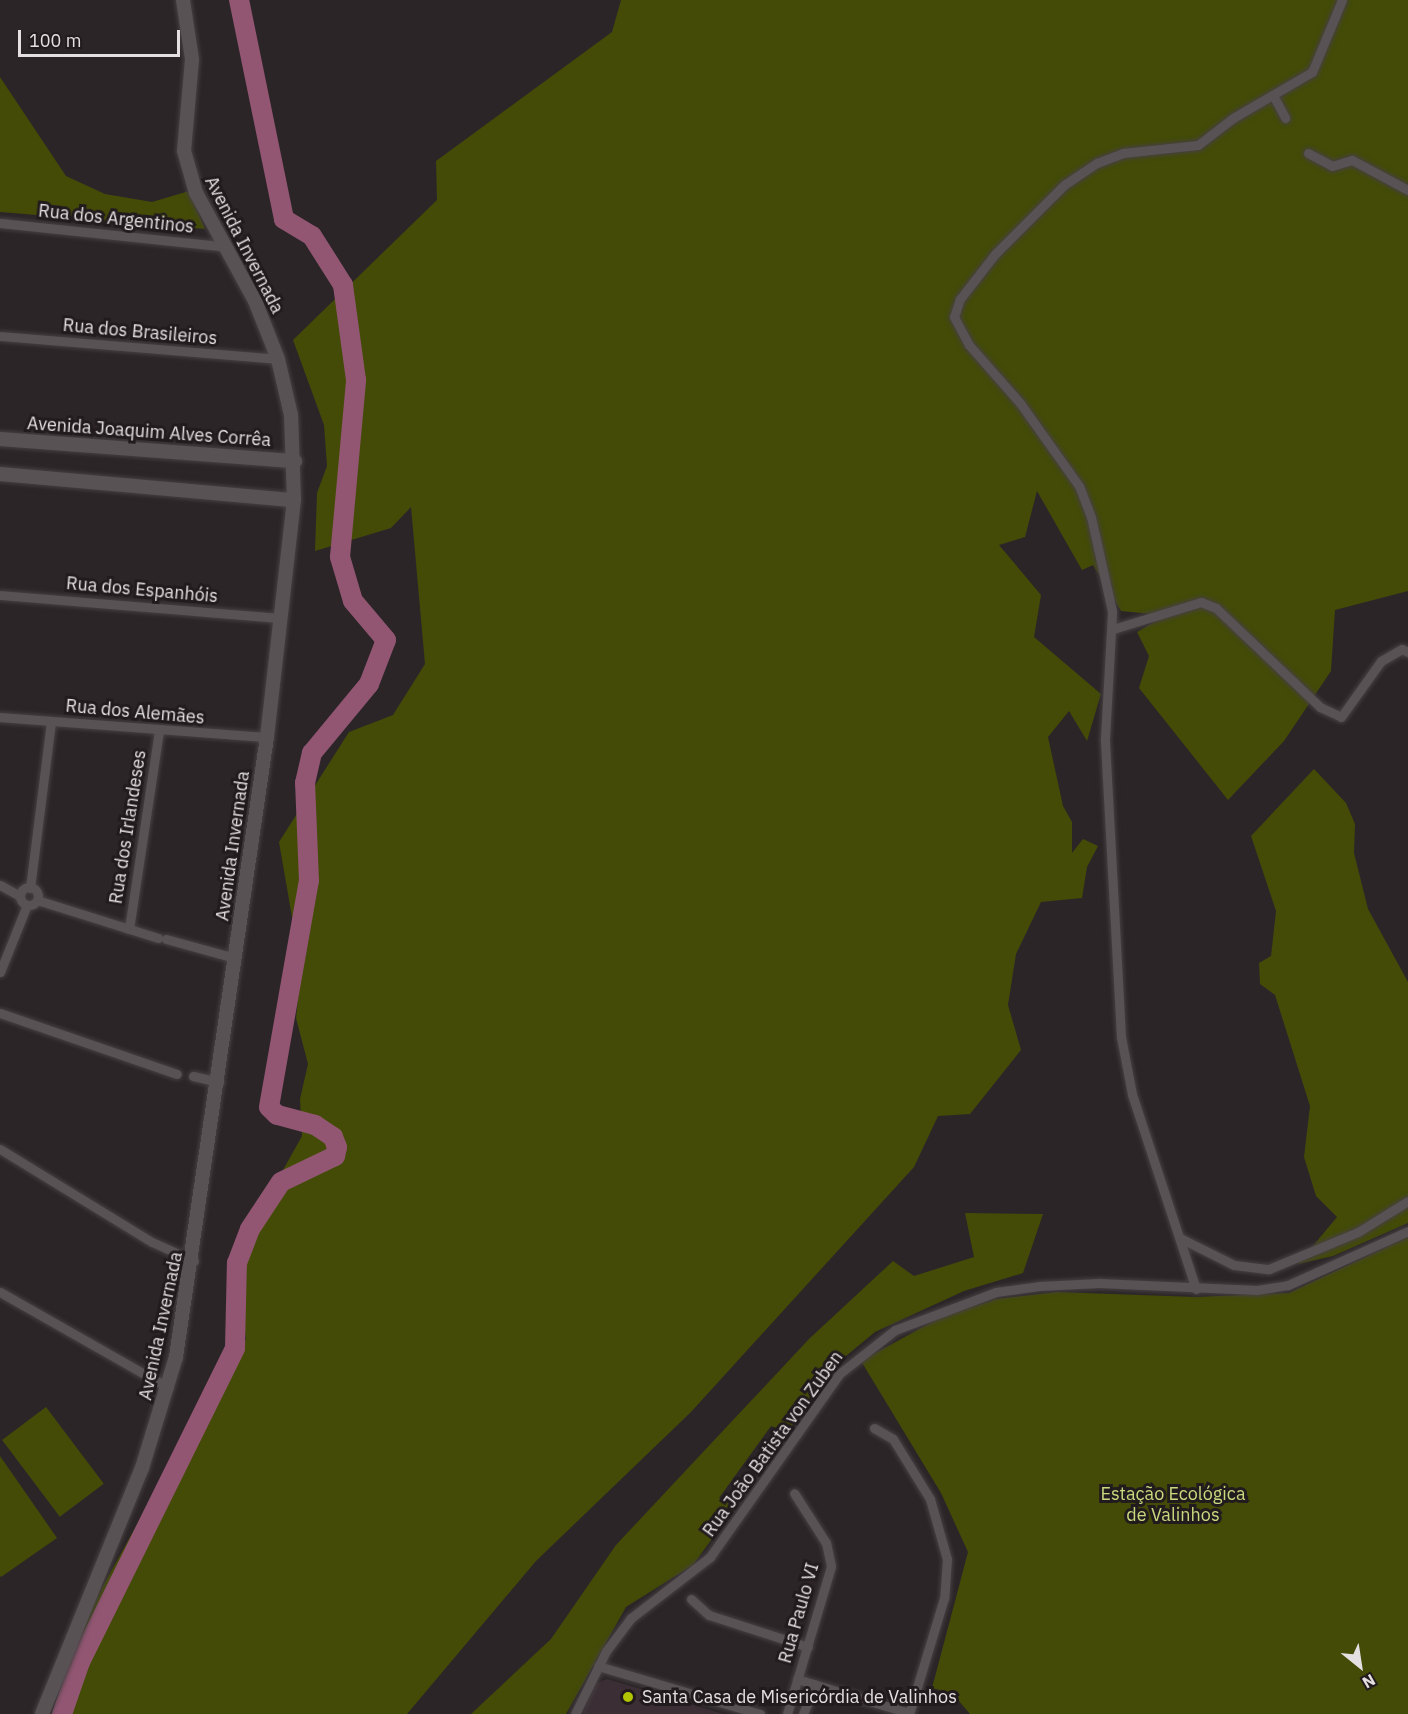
<!DOCTYPE html>
<meta charset="utf-8">
<style>
body{margin:0}
#map{position:relative;width:1408px;height:1714px;overflow:hidden;background:#2c2528;font-family:"IBM Plex Sans",sans-serif}
div>[style]{position:absolute}
.built>*{inset:0;background:#3b2f35}
.green>*{inset:0;background:#434b07;transform-origin:0 0}
.river>*{height:20px;margin:-10px;padding:0 10px;transform-origin:10px;border-radius:10px;background:#925672}
.roads{filter:drop-shadow(0 0 2px #464042) drop-shadow(0 0 2px #464042)}
.street>*{height:9px;margin:-4.5px;padding:0 4.5px;transform-origin:4.5px;border-radius:4.5px;background:#595255}
.street>.ring{margin:-4.5px;padding:0;box-sizing:content-box;background:none;border:9px solid #595255;border-radius:50%}
.secondary>*{height:14px;margin:-7px;padding:0 7px;transform-origin:7px;border-radius:7px;background:#595255}
.dots>*{width:16px;height:16px;translate:-50% -50%;box-sizing:border-box;border:3px solid #221b1e;border-radius:50%}
span{translate:-50% -50%;white-space:nowrap;text-align:center;line-height:1.15;-webkit-text-stroke:6px #221b1e;paint-order:stroke}
.street-label{font-size:18px;color:#e4e0e1}
.park-label{font-size:18px;color:#c9d97e}
.poi-label{font-size:18px;color:#e4e0e1}
.left{translate:0 -50%;text-align:left}
.north{position:absolute;left:1330px;top:1636px;width:60px;height:60px;-webkit-text-stroke:4px #221b1e;paint-order:stroke;rotate:150deg;font-size:16px;font-weight:700;line-height:24px;text-align:center;color:#e4e0e1}
.north::after{content:'';display:block;margin:auto;width:21px;height:27px;background:#e4e0e1;clip-path:polygon(50% 0,100% 100%,50% 72%,0 100%)}
.scale{position:absolute;left:18px;top:30px;width:162px;height:27px;box-sizing:border-box;border:3px solid #e4e0e1;border-top:0;padding-left:8px;font-size:18px;line-height:21px;white-space:nowrap;color:#e4e0e1;-webkit-text-stroke:4px #221b1e;paint-order:stroke}
</style>
<div id="map">
<div class="built">
<div style="clip-path:polygon(607px 1679px,723px 1714px,583px 1714px,595px 1684px)"></div>
</div>
<div class="green">
<div style="clip-path:polygon(621px 0,1408px 0,1408px 591px,1335px 610px,1331px 671px,1284px 741px,1228px 800px,1139px 688px,1149px 656px,1137px 632px,1154px 622px,1151px 614px,1121px 611px,1093px 565px,1082px 570px,1037px 491px,1025px 537px,999px 545px,1041px 595px,1034px 637px,1101px 694px,1087px 741px,1069px 711px,1048px 737px,1063px 806px,1072px 822px,1072px 853px,1083px 839px,1098px 846px,1087px 867px,1082px 898px,1041px 902px,1016px 954px,1008px 1005px,1021px 1050px,970px 1114px,938px 1116px,914px 1167px,691px 1412px,536px 1561px,407px 1714px,52px 1714px,81px 1629px,104px 1584px,171px 1463px,230px 1376px,246px 1339px,235px 1256px,302px 1136px,300px 1099px,308px 1064px,296px 1018px,301px 969px,279px 842px,349px 732px,393px 715px,425px 664px,411px 507px,391px 528px,315px 551px,317px 493px,327px 466px,324px 425px,293px 340px,437px 200px,436px 161px,612px 32px)"></div>
<div style="clip-path:polygon(0 77px,66px 176px,105px 194px,152px 202px,189px 191px,205px 229px,0 212px)"></div>
<div style="clip-path:polygon(1314px 769px,1346px 803px,1355px 824px,1354px 853px,1368px 909px,1408px 982px,1408px 1223px,1333px 1256px,1298px 1264px,1337px 1217px,1316px 1196px,1304px 1157px,1310px 1106px,1275px 995px,1260px 984px,1259px 963px,1271px 956px,1276px 911px,1251px 836px)"></div>
<div style="clip-path:polygon(965px 1213px,1043px 1214px,1023px 1273px,964px 1291px,875px 1332px,829px 1370px,787px 1433px,771px 1426px,719px 1498px,735px 1507px,693px 1565px,626px 1607px,566px 1714px,471px 1714px,551px 1639px,616px 1545px,809px 1339px,893px 1261px,914px 1276px,974px 1257px)"></div>
<div style="clip-path:polygon(1408px 1237px,1408px 1714px,970px 1714px,952px 1693px,932px 1688px,968px 1552px,941px 1493px,861px 1361px,941px 1317px,996px 1299px,1057px 1292px,1196px 1297px,1289px 1293px)"></div>
<div style="left:46px;top:1407px;width:96px;height:55px;rotate:53deg"></div>
<div style="clip-path:polygon(0 1456px,57px 1538px,1px 1577px,0 1576px)"></div>
</div>
<div class="river">
<div style="left:62px;top:1714px;width:55px;rotate:-70.9deg"></div>
<div style="left:80px;top:1662px;width:350px;rotate:-63.7deg"></div>
<div style="left:235px;top:1348px;width:85px;rotate:-88.7deg"></div>
<div style="left:237px;top:1263px;width:36px;rotate:-69deg"></div>
<div style="left:250px;top:1229px;width:56px;rotate:-56.6deg"></div>
<div style="left:281px;top:1182px;width:60px;rotate:-25.7deg"></div>
<div style="left:335px;top:1156px;width:9px;rotate:-77deg"></div>
<div style="left:337px;top:1147px;width:11px;rotate:-112deg"></div>
<div style="left:333px;top:1137px;width:22px;rotate:-146deg"></div>
<div style="left:315px;top:1125px;width:39px;rotate:-165deg"></div>
<div style="left:277px;top:1115px;width:11px;rotate:-135deg"></div>
<div style="left:269px;top:1107px;width:230px;rotate:-80deg"></div>
<div style="left:309px;top:881px;width:98px;rotate:-92.3deg"></div>
<div style="left:305px;top:783px;width:31px;rotate:-77deg"></div>
<div style="left:312px;top:753px;width:89px;rotate:-50.4deg"></div>
<div style="left:369px;top:684px;width:47px;rotate:-68.9deg"></div>
<div style="left:386px;top:640px;width:51px;rotate:-130.2deg"></div>
<div style="left:353px;top:601px;width:46px;rotate:-106.5deg"></div>
<div style="left:340px;top:557px;width:178px;rotate:-84.8deg"></div>
<div style="left:356px;top:380px;width:96px;rotate:-97.8deg"></div>
<div style="left:343px;top:285px;width:58px;rotate:-122.3deg"></div>
<div style="left:312px;top:236px;width:33px;rotate:-149deg"></div>
<div style="left:284px;top:219px;width:224px;rotate:-101.6deg"></div>
</div>
<div class="roads">
<div class="street">
<div style="left:1273px;top:95px;width:26px;rotate:62deg"></div>
<div style="left:1308px;top:153px;width:27px;rotate:28deg"></div>
<div style="left:1332px;top:166px;width:21px;rotate:-17deg"></div>
<div style="left:1352px;top:160px;width:64px;rotate:28.2deg"></div>
<div style="left:0;top:223px;width:228px;rotate:6deg"></div>
<div style="left:0;top:336px;width:279px;rotate:4.7deg"></div>
<div style="left:0;top:595px;width:282px;rotate:4.7deg"></div>
<div style="left:1113px;top:629px;width:92px;rotate:-17.1deg"></div>
<div style="left:1201px;top:602px;width:16px;rotate:22deg"></div>
<div style="left:1216px;top:608px;width:144px;rotate:43.6deg"></div>
<div style="left:1320px;top:707px;width:23px;rotate:25deg"></div>
<div style="left:1341px;top:717px;width:69px;rotate:-54.5deg"></div>
<div style="left:1381px;top:661px;width:24px;rotate:-30deg"></div>
<div style="left:1402px;top:649px;width:7px;rotate:27deg"></div>
<div style="left:0;top:717px;width:268px;rotate:4.3deg"></div>
<div style="left:0;top:885px;width:23px;rotate:29deg"></div>
<div class="ring" style="left:20px;top:887px;width:9px;height:9px"></div>
<div style="left:30px;top:888px;width:167px;rotate:-82.8deg"></div>
<div style="left:37px;top:900px;width:127px;rotate:17.4deg"></div>
<div style="left:129px;top:929px;width:201px;rotate:-81.4deg"></div>
<div style="left:166px;top:939px;width:72px;rotate:15.4deg"></div>
<div style="left:0;top:972px;width:72px;rotate:-68.1deg"></div>
<div style="left:0;top:1013px;width:187px;rotate:19deg"></div>
<div style="left:193px;top:1076px;width:27px;rotate:13deg"></div>
<div style="left:0;top:1149px;width:178px;rotate:31.5deg"></div>
<div style="left:152px;top:1242px;width:46px;rotate:24.3deg"></div>
<div style="left:1180px;top:1238px;width:60px;rotate:26.6deg"></div>
<div style="left:1234px;top:1265px;width:35px;rotate:7deg"></div>
<div style="left:1269px;top:1269px;width:96px;rotate:-22.6deg"></div>
<div style="left:1358px;top:1232px;width:59px;rotate:-31.8deg"></div>
<div style="left:1196px;top:1289px;width:205px;rotate:-108.2deg"></div>
<div style="left:1132px;top:1094px;width:58px;rotate:-100.9deg"></div>
<div style="left:1121px;top:1037px;width:299px;rotate:-93.1deg"></div>
<div style="left:1105px;top:738px;width:127px;rotate:-86.8deg"></div>
<div style="left:1112px;top:611px;width:96px;rotate:-102.6deg"></div>
<div style="left:1091px;top:517px;width:33px;rotate:-111deg"></div>
<div style="left:1079px;top:486px;width:102px;rotate:-125.4deg"></div>
<div style="left:1020px;top:403px;width:77px;rotate:-131.3deg"></div>
<div style="left:969px;top:345px;width:32px;rotate:-118deg"></div>
<div style="left:954px;top:317px;width:19px;rotate:-72deg"></div>
<div style="left:960px;top:299px;width:57px;rotate:-52.1deg"></div>
<div style="left:995px;top:254px;width:98px;rotate:-45deg"></div>
<div style="left:1064px;top:185px;width:40px;rotate:-34deg"></div>
<div style="left:1097px;top:163px;width:28px;rotate:-21deg"></div>
<div style="left:1123px;top:153px;width:75px;rotate:-6.1deg"></div>
<div style="left:1198px;top:145px;width:44px;rotate:-37.6deg"></div>
<div style="left:1233px;top:118px;width:91px;rotate:-30.2deg"></div>
<div style="left:1312px;top:72px;width:78px;rotate:-67.4deg"></div>
<div style="left:0;top:1292px;width:194px;rotate:29.6deg"></div>
<div style="left:874px;top:1428px;width:22px;rotate:30deg"></div>
<div style="left:893px;top:1439px;width:70px;rotate:58.3deg"></div>
<div style="left:930px;top:1499px;width:62px;rotate:74.2deg"></div>
<div style="left:947px;top:1559px;width:39px;rotate:94deg"></div>
<div style="left:944px;top:1598px;width:121px;rotate:106.8deg"></div>
<div style="left:691px;top:1599px;width:24px;rotate:42deg"></div>
<div style="left:709px;top:1615px;width:104px;rotate:17.9deg"></div>
<div style="left:598px;top:1666px;width:169px;rotate:16.5deg"></div>
<div style="left:797px;top:1679px;width:117px;rotate:16.9deg"></div>
<div style="left:575px;top:1714px;width:70px;rotate:-63.8deg"></div>
<div style="left:606px;top:1651px;width:41px;rotate:-52.9deg"></div>
<div style="left:631px;top:1618px;width:100px;rotate:-37.7deg"></div>
<div style="left:710px;top:1557px;width:224px;rotate:-54.8deg"></div>
<div style="left:839px;top:1374px;width:71px;rotate:-38.2deg"></div>
<div style="left:895px;top:1330px;width:108px;rotate:-20.6deg"></div>
<div style="left:996px;top:1292px;width:43px;rotate:-7.9deg"></div>
<div style="left:1039px;top:1286px;width:60px;rotate:-2.9deg"></div>
<div style="left:1099px;top:1283px;width:158px;rotate:2.5deg"></div>
<div style="left:1257px;top:1290px;width:31px;rotate:-9deg"></div>
<div style="left:1288px;top:1285px;width:132px;rotate:-24.2deg"></div>
<div style="left:787px;top:1714px;width:154px;rotate:-73.4deg"></div>
<div style="left:831px;top:1566px;width:24px;rotate:-102deg"></div>
<div style="left:826px;top:1543px;width:59px;rotate:-122.6deg"></div>
<div style="left:803px;top:1714px;width:32px;rotate:-68deg"></div>
</div>
<div class="secondary">
<div style="left:0;top:439px;width:296px;rotate:4.3deg"></div>
<div style="left:0;top:474px;width:295px;rotate:5.1deg"></div>
<div style="left:42px;top:1714px;width:266px;rotate:-67.9deg"></div>
<div style="left:142px;top:1468px;width:116px;rotate:-73deg"></div>
<div style="left:176px;top:1357px;width:627px;rotate:-81.65deg"></div>
<div style="left:267px;top:737px;width:239px;rotate:-83.5deg"></div>
<div style="left:294px;top:500px;width:85px;rotate:-92deg"></div>
<div style="left:291px;top:415px;width:57px;rotate:-103.1deg"></div>
<div style="left:278px;top:359px;width:62px;rotate:-111.6deg"></div>
<div style="left:255px;top:301px;width:123px;rotate:-118.6deg"></div>
<div style="left:196px;top:193px;width:44px;rotate:-105.9deg"></div>
<div style="left:184px;top:151px;width:92px;rotate:-85deg"></div>
<div style="left:192px;top:59px;width:60px;rotate:-98.7deg"></div>
</div>
</div>
<div class="dots">
<div style="left:628px;top:1697px;background:#b1c500"></div>
</div>
<div class="street-label">
<span style="left:116px;top:219px;rotate:6deg">Rua dos Argentinos</span>
<span style="left:244px;top:245px;rotate:63deg">Avenida Invernada</span>
<span style="left:140px;top:332px;rotate:5deg">Rua dos Brasileiros</span>
<span style="left:149px;top:432px;rotate:4deg">Avenida Joaquim Alves Corrêa</span>
<span style="left:142px;top:590px;rotate:5deg">Rua dos Espanhóis</span>
<span style="left:135px;top:712px;rotate:5deg">Rua dos Alemães</span>
<span style="left:128px;top:827px;rotate:-81deg">Rua dos Irlandeses</span>
<span style="left:233px;top:846px;rotate:-82deg">Avenida Invernada</span>
<span style="left:161px;top:1326px;rotate:-78deg">Avenida Invernada</span>
<span style="left:773px;top:1444px;rotate:-54deg">Rua João Batista von Zuben</span>
<span style="left:799px;top:1613px;rotate:-74deg">Rua Paulo VI</span>
</div>
<div class="park-label">
<span style="left:1173px;top:1505px">Estação Ecológica<br>de Valinhos</span>
</div>
<div class="poi-label">
<span class="left" style="left:642px;top:1697px">Santa Casa de Misericórdia de Valinhos</span>
</div>
<div class="north">N</div>
<div class="scale">100 m</div>
</div>
